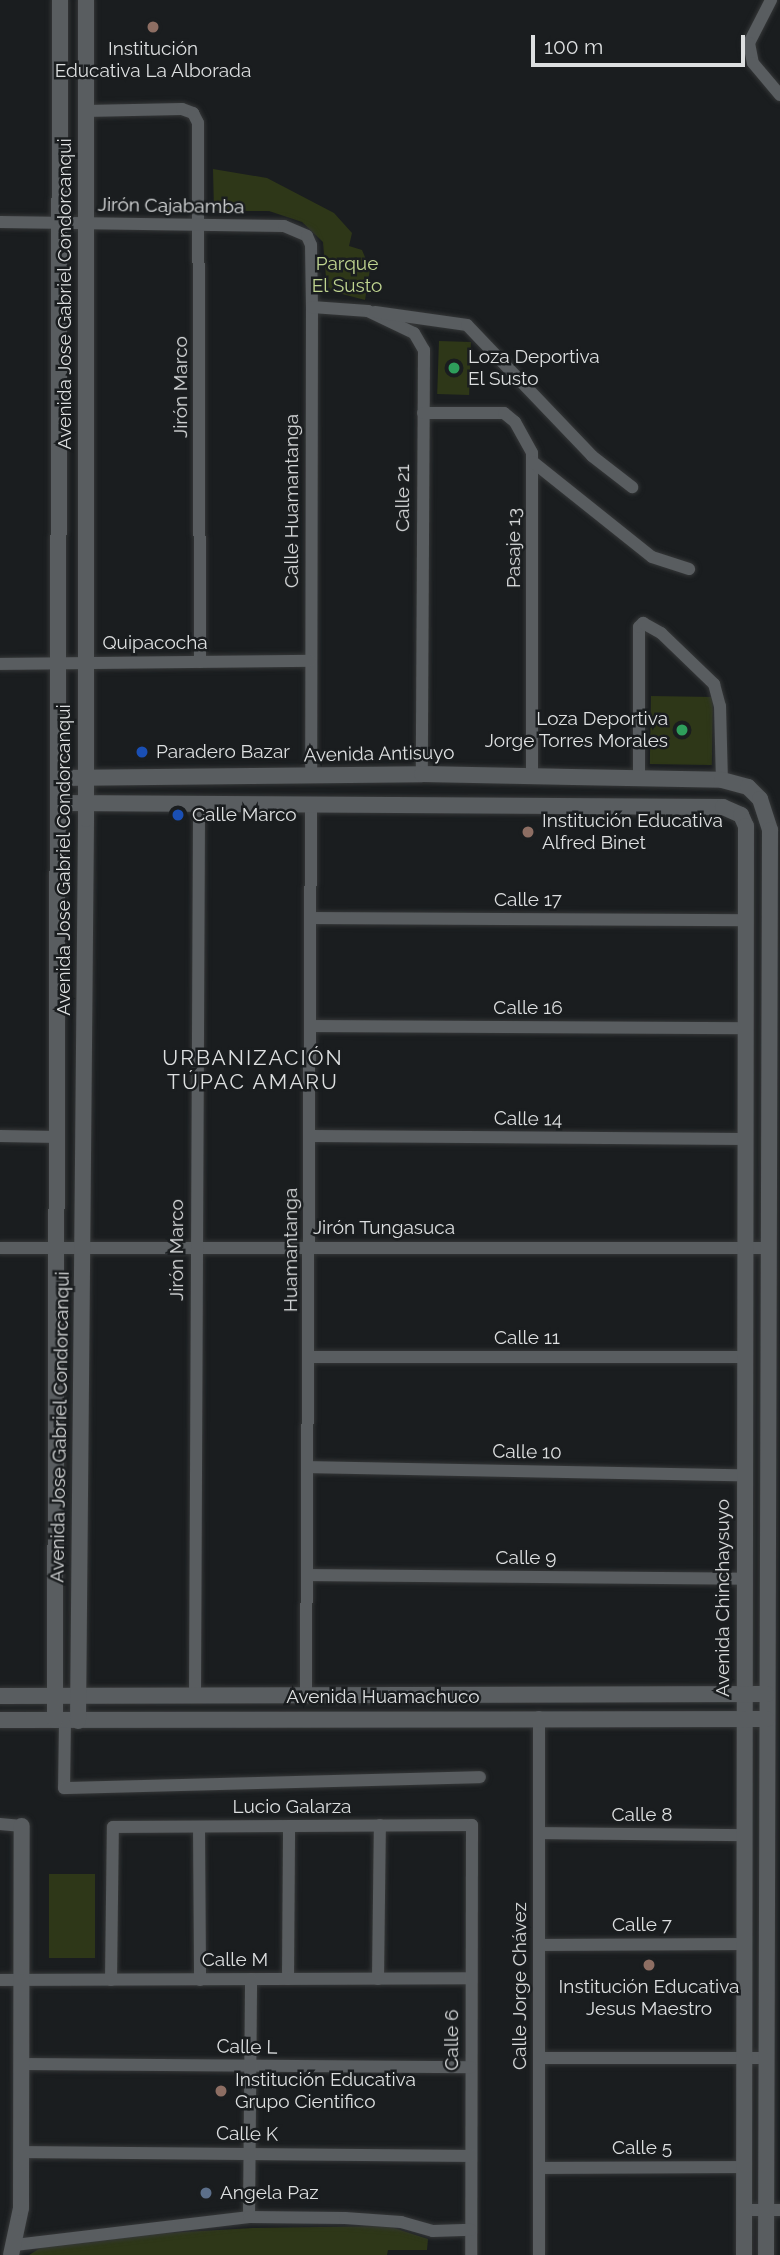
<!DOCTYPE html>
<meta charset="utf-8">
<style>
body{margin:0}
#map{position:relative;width:780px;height:2255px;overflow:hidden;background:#1a1d1f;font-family:Raleway,sans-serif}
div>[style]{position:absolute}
.green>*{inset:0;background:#2e3718;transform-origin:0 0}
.roads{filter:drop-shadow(0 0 2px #353738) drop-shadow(0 0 2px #353738)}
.street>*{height:12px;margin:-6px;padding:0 6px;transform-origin:6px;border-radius:6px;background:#595d60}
.secondary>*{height:16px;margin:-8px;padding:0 8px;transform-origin:8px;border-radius:8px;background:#595d60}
.dots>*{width:19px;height:19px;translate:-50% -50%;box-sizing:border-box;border:4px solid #1a1d1f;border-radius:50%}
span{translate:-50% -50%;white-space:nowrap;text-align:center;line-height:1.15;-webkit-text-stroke:5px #1a1d1f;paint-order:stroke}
.poi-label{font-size:19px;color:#dddfe0}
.left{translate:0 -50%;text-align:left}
.right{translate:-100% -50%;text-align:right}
.street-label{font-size:19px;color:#dddfe0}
.park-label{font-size:19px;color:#bfd490}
.neighbourhood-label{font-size:21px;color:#dddfe0;letter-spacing:2px}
.scale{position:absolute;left:531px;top:35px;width:214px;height:32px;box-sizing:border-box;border:4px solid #dddfe0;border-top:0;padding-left:9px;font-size:21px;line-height:24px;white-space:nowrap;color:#dddfe0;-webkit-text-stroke:5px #1a1d1f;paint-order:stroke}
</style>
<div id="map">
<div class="green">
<div style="clip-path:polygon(213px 169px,267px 178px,334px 213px,352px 233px,349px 246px,362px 250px,370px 269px,365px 300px,327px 290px,323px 242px,302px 222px,269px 211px,214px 211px)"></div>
<div style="left:439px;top:341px;width:32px;height:53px;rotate:2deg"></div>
<div style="left:651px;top:696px;width:62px;height:68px;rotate:1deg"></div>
<div style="left:49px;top:1874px;width:46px;height:84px"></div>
<div style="clip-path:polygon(388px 2226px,428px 2239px,427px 2250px,388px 2250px,387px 2255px,29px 2255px,45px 2245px,113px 2236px,253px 2228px)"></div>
</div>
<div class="roads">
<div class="street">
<div style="left:771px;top:0;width:48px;rotate:117.1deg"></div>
<div style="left:749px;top:43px;width:20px;rotate:79deg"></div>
<div style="left:753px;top:63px;width:42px;rotate:49.8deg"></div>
<div style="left:85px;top:111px;width:97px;rotate:-1.2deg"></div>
<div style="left:182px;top:109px;width:12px;rotate:20deg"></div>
<div style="left:193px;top:113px;width:11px;rotate:63deg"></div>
<div style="left:198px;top:123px;width:539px;rotate:89.79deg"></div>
<div style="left:0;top:222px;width:284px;rotate:0.8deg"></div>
<div style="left:284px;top:226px;width:25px;rotate:23deg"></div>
<div style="left:307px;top:236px;width:10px;rotate:66deg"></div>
<div style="left:311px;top:245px;width:62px;rotate:89.1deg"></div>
<div style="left:312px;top:307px;width:469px;rotate:90.1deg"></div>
<div style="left:312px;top:307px;width:56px;rotate:4.1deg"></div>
<div style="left:368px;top:311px;width:51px;rotate:25.6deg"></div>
<div style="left:414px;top:333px;width:20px;rotate:60deg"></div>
<div style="left:424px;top:350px;width:424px;rotate:90.3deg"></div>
<div style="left:375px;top:312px;width:93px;rotate:8deg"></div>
<div style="left:467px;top:325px;width:181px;rotate:46.3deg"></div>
<div style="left:592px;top:456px;width:51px;rotate:37.8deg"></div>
<div style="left:423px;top:413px;width:81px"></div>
<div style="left:504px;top:413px;width:14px;rotate:39deg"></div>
<div style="left:515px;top:422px;width:35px;rotate:61deg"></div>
<div style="left:532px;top:453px;width:322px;rotate:90deg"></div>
<div style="left:533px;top:462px;width:152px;rotate:38.6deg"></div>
<div style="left:652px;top:557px;width:39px;rotate:18deg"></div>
<div style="left:0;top:664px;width:310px;rotate:-0.6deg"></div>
<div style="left:639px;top:778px;width:151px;rotate:-90deg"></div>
<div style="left:639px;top:627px;width:6px;rotate:-45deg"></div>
<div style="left:643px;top:623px;width:21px;rotate:29deg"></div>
<div style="left:661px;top:633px;width:74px;rotate:43.9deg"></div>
<div style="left:714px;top:684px;width:23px;rotate:75deg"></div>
<div style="left:720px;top:706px;width:74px;rotate:88.5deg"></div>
<div style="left:311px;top:918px;width:434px;rotate:0.3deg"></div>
<div style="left:311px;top:1026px;width:434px;rotate:0.3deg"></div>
<div style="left:0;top:1136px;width:59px;rotate:1deg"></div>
<div style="left:311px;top:1136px;width:434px;rotate:0.4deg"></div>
<div style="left:0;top:1248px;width:769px"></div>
<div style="left:310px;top:1357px;width:433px"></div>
<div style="left:309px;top:1467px;width:435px;rotate:1.1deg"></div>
<div style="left:307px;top:1575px;width:437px;rotate:0.5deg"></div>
<div style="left:195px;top:1696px;width:892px;rotate:-89.74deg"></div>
<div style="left:306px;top:1696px;width:892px;rotate:-89.68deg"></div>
<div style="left:65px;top:1720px;width:68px;rotate:90.8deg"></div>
<div style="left:64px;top:1788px;width:416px;rotate:-1.5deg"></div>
<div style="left:0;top:1824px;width:22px;rotate:5deg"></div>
<div style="left:199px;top:1827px;width:153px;rotate:89.6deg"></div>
<div style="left:539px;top:1833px;width:205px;rotate:0.6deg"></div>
<div style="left:539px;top:1945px;width:206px;rotate:-0.3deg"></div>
<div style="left:288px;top:1979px;width:153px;rotate:-89.6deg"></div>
<div style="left:378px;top:1979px;width:154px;rotate:-89.3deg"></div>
<div style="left:0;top:1980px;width:471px;rotate:-0.2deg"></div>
<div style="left:111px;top:1980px;width:153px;rotate:-89.3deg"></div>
<div style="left:113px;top:1827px;width:359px;rotate:-0.3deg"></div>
<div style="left:472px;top:1825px;width:430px;rotate:90.1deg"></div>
<div style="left:539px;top:2058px;width:228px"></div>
<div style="left:22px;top:2064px;width:449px;rotate:0.4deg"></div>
<div style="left:22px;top:2152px;width:449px;rotate:0.5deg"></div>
<div style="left:539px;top:2168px;width:205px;rotate:-0.3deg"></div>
<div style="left:744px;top:2210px;width:36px"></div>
<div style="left:249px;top:2217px;width:238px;rotate:-89.5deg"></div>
<div style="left:15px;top:2245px;width:236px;rotate:-6.8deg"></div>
<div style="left:249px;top:2217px;width:96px;rotate:0.6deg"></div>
<div style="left:345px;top:2218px;width:56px;rotate:4.1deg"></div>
<div style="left:401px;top:2222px;width:33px;rotate:16deg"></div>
<div style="left:433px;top:2231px;width:38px;rotate:-2deg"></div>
<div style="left:539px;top:2255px;width:538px;rotate:-90deg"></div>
</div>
<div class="secondary">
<div style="left:58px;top:778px;width:364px;rotate:-0.6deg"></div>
<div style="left:422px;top:774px;width:300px;rotate:1.1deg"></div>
<div style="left:722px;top:780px;width:27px;rotate:15deg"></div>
<div style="left:748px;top:787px;width:17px;rotate:45deg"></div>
<div style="left:760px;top:799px;width:33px;rotate:72deg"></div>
<div style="left:770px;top:830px;width:1425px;rotate:90.16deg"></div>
<div style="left:59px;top:803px;width:664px;rotate:0.35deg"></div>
<div style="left:723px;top:807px;width:20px;rotate:24deg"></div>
<div style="left:741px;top:815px;width:12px;rotate:66deg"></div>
<div style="left:746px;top:826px;width:1429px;rotate:90.08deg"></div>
<div style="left:0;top:1696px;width:767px;rotate:-0.15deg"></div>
<div style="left:0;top:1720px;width:767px;rotate:-0.07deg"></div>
<div style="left:55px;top:1720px;width:1720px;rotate:-89.83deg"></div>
<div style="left:78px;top:1721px;width:902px;rotate:-89.49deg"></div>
<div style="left:86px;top:819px;width:819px;rotate:-90deg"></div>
<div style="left:11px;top:2255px;width:48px;rotate:-78deg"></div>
<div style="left:21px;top:2208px;width:382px;rotate:-89.9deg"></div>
</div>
</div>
<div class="dots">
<div style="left:153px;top:27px;background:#8d6e63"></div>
<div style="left:454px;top:368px;background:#2e9e5b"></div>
<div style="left:682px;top:730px;background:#2e9e5b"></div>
<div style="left:142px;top:752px;background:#1a4fb4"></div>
<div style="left:178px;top:815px;background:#1a4fb4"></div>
<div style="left:528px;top:832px;background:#8d6e63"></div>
<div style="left:649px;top:1965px;background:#8d6e63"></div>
<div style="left:221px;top:2091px;background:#8d6e63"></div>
<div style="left:206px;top:2193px;background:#5c6f8a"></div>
</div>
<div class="poi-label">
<span style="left:153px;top:60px">Institución<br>Educativa La Alborada</span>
<span class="left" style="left:468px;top:368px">Loza Deportiva<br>El Susto</span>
<span class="right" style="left:668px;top:730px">Loza Deportiva<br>Jorge Torres Morales</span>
<span class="left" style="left:156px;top:752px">Paradero Bazar</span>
<span class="left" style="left:192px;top:815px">Calle Marco</span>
<span class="left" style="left:542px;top:832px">Institución Educativa<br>Alfred Binet</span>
<span style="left:649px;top:1998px">Institución Educativa<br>Jesus Maestro</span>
<span class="left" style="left:235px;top:2091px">Institución Educativa<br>Grupo Cientifico</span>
<span class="left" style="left:220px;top:2193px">Angela Paz</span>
</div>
<div class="street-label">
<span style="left:171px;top:206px;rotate:1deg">Jirón Cajabamba</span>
<span style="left:65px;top:294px;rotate:-90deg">Avenida Jose Gabriel Condorcanqui</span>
<span style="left:181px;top:387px;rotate:-90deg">Jirón Marco</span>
<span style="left:403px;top:498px;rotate:-90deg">Calle 21</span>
<span style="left:292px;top:501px;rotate:-90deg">Calle Huamantanga</span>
<span style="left:514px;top:548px;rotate:-90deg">Pasaje 13</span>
<span style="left:155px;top:643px">Quipacocha</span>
<span style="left:379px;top:754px;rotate:-1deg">Avenida Antisuyo</span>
<span style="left:64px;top:860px;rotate:-90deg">Avenida Jose Gabriel Condorcanqui</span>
<span style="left:528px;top:900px">Calle 17</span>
<span style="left:528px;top:1008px">Calle 16</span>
<span style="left:528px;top:1119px;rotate:1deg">Calle 14</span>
<span style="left:384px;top:1228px">Jirón Tungasuca</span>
<span style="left:177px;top:1250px;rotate:-90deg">Jirón Marco</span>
<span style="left:291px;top:1250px;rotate:-90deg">Huamantanga</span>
<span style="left:527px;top:1338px">Calle 11</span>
<span style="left:60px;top:1427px;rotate:-89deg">Avenida Jose Gabriel Condorcanqui</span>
<span style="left:527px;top:1452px;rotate:1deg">Calle 10</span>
<span style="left:526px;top:1558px">Calle 9</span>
<span style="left:723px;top:1598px;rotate:-90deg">Avenida Chinchaysuyo</span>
<span style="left:383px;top:1697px">Avenida Huamachuco</span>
<span style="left:292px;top:1807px">Lucio Galarza</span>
<span style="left:642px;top:1815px">Calle 8</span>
<span style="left:642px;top:1925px">Calle 7</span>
<span style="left:235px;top:1960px">Calle M</span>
<span style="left:520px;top:1986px;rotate:-90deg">Calle Jorge Chávez</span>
<span style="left:452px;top:2040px;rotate:-90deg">Calle 6</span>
<span style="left:247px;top:2047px;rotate:1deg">Calle L</span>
<span style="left:247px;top:2134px;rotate:1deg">Calle K</span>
<span style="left:642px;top:2148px">Calle 5</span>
</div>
<div class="park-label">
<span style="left:347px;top:275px">Parque<br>El Susto</span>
</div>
<div class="neighbourhood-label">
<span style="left:253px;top:1070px">URBANIZACIÓN<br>TÚPAC AMARU</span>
</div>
<div class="scale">100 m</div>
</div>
